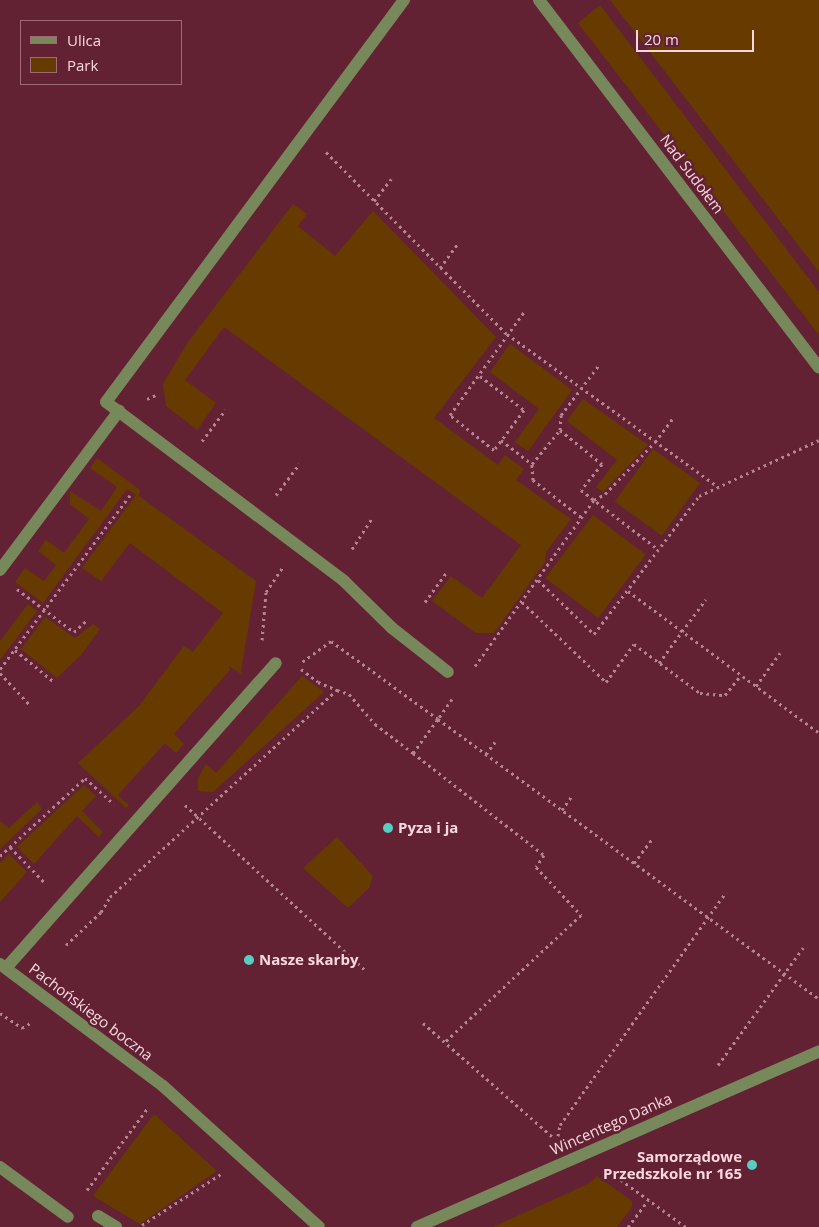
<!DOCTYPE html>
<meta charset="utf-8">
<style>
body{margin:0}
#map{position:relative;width:819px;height:1227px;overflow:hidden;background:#632134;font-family:"Open Sans",sans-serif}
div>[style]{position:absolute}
.green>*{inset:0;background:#673b00;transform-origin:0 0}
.path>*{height:3px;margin-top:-1.5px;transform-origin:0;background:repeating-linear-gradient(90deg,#b68591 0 2.5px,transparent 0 6.5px)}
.minor>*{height:12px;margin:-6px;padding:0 6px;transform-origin:6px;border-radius:6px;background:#77895b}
.dots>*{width:14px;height:14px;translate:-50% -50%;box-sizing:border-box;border:2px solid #632134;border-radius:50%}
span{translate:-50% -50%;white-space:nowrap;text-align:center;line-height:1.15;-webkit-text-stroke:5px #632134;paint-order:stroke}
.street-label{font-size:15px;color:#fad8de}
.poi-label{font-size:15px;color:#fad8de;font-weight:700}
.left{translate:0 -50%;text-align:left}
.right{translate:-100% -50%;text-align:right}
.legend{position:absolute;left:20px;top:20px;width:162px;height:65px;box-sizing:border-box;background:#632134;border:1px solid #9f6a78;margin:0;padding:6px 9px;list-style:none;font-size:15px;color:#fad8de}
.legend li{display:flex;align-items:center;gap:10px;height:25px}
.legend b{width:25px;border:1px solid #9f6a78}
.scale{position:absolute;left:636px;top:30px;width:118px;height:22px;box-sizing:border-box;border:2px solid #fad8de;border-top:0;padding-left:6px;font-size:15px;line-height:18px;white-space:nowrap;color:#fad8de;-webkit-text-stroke:4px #632134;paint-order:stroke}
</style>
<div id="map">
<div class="green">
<div style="clip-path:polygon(610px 0,819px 0,819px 272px)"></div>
<div style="clip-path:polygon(600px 5px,819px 292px,819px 335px,578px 23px)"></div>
<div style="clip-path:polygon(293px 204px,307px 214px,298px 226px,335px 256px,373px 211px,496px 337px,434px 418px,498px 465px,505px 455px,524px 469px,516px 480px,571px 519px,546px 552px,545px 562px,494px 633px,476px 633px,432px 601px,451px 576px,482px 598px,521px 545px,224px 327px,185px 380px,216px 403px,197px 430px,166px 406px,163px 384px,188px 342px)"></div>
<div style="clip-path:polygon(510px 344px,572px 390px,528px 451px,515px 442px,539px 409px,490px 372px)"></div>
<div style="clip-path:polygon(583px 399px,648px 445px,603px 492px,596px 487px,617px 460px,567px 421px)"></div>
<div style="left:653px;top:449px;width:58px;height:65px;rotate:36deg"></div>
<div style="clip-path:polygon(97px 458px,140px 490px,139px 496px,256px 581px,241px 671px,244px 676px,229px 666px,230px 670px,174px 734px,184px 744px,176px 753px,165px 743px,118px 795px,129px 805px,126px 808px,78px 763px,138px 707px,184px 646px,193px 652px,223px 613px,130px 543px,101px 581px,82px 568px,136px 495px,127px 489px,43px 603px,15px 582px,25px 568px,44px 581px,56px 565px,38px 551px,46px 540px,64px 553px,89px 519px,70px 504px,70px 491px,101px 511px,117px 487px,90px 468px)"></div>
<div style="left:593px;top:515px;width:66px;height:79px;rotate:37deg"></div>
<div style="clip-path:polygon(28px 604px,37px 611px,0 660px,0 641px)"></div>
<div style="clip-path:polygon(45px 617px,75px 638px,93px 624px,100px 629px,81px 655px,57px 678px,21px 649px)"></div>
<div style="clip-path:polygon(302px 676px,324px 692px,213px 792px,198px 791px,198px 778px,206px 764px,216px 773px)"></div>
<div style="clip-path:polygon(84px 785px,96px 796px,82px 811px,103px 832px,99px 837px,77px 816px,34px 864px,17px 847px)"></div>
<div style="clip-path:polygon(37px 802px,42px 809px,0 849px,0 821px,9px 828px)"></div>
<div style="clip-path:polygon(337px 837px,373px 876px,369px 888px,348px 908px,303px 868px)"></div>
<div style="clip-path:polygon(9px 854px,27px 872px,0 902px,0 863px)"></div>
<div style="clip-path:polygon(154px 1114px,217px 1171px,140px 1224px,93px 1196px)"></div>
<div style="clip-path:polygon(597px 1176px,632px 1201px,632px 1207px,617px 1227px,493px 1227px,588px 1184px)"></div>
</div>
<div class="path">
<div style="left:326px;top:152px;width:257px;rotate:45.2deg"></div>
<div style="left:507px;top:334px;width:261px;rotate:35.9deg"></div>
<div style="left:374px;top:201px;width:28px;rotate:-52deg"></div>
<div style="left:440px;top:268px;width:29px;rotate:-54deg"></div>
<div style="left:480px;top:376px;width:56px;rotate:37.7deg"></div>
<div style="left:524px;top:410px;width:50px;rotate:126.9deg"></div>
<div style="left:494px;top:450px;width:56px;rotate:-141.5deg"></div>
<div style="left:450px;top:415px;width:127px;rotate:-54.3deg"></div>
<div style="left:147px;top:399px;width:10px;rotate:-24deg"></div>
<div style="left:560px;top:430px;width:15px;rotate:-86deg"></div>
<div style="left:561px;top:415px;width:63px;rotate:-52.8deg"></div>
<div style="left:501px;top:440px;width:39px;rotate:38deg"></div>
<div style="left:202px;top:441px;width:39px;rotate:-53deg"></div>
<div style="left:276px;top:495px;width:39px;rotate:-53deg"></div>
<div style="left:581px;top:517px;width:61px;rotate:-142.4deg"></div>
<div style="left:533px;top:480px;width:16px;rotate:-94deg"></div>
<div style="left:532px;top:464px;width:44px;rotate:-50.5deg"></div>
<div style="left:560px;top:430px;width:54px;rotate:39deg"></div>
<div style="left:602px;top:464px;width:33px;rotate:129deg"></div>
<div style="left:581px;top:490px;width:98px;rotate:37.6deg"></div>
<div style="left:352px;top:549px;width:37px;rotate:-57deg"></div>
<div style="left:538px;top:580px;width:78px;rotate:44deg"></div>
<div style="left:594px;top:634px;width:173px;rotate:-52.7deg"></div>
<div style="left:699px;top:496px;width:132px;rotate:-25deg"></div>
<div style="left:17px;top:589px;width:71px;rotate:37deg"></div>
<div style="left:74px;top:632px;width:18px;rotate:-43deg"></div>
<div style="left:628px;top:591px;width:238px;rotate:36.6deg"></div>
<div style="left:425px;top:602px;width:36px;rotate:-54deg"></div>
<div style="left:522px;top:602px;width:116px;rotate:43.6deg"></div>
<div style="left:606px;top:682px;width:47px;rotate:-53.6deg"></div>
<div style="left:634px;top:644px;width:82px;rotate:36.6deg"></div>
<div style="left:700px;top:693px;width:25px;rotate:5deg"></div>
<div style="left:725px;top:695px;width:26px;rotate:-51deg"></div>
<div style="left:262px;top:640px;width:48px;rotate:-85.2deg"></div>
<div style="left:266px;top:592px;width:30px;rotate:-56deg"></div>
<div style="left:15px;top:650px;width:49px;rotate:39.2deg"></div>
<div style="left:659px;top:663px;width:79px;rotate:-53.7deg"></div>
<div style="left:475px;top:666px;width:204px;rotate:-54.4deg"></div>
<div style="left:594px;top:500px;width:13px;rotate:-29deg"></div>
<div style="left:605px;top:494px;width:72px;rotate:-46.1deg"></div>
<div style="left:655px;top:442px;width:30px;rotate:-53deg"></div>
<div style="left:0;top:669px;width:217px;rotate:-53.2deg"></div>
<div style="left:301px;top:669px;width:21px;rotate:37deg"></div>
<div style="left:318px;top:682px;width:21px;rotate:23deg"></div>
<div style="left:0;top:673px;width:42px;rotate:46.9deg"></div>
<div style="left:756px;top:686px;width:41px;rotate:-54deg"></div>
<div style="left:452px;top:699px;width:24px;rotate:125deg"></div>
<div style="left:438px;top:719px;width:473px;rotate:36.3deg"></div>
<div style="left:413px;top:753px;width:166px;rotate:37.9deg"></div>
<div style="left:544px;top:855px;width:14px;rotate:124deg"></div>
<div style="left:536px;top:867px;width:66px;rotate:46.8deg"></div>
<div style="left:581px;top:915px;width:186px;rotate:137deg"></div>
<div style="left:486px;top:754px;width:15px;rotate:-53deg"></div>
<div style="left:185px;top:805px;width:246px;rotate:42.5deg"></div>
<div style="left:562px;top:810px;width:16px;rotate:-55deg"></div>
<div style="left:10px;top:847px;width:52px;rotate:45.8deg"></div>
<div style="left:0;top:856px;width:115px;rotate:-42.5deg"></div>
<div style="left:85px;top:778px;width:39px;rotate:42deg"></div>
<div style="left:634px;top:863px;width:30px;rotate:-53deg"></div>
<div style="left:66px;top:945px;width:48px;rotate:-43.3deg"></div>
<div style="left:101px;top:912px;width:17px;rotate:-59deg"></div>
<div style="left:110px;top:897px;width:307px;rotate:-42.4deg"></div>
<div style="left:337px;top:690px;width:13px;rotate:18deg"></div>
<div style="left:349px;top:694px;width:40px;rotate:49deg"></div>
<div style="left:375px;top:724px;width:48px;rotate:37.3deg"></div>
<div style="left:413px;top:753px;width:42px;rotate:-53.7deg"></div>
<div style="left:438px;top:719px;width:132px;rotate:-143.9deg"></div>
<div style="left:331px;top:641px;width:36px;rotate:144deg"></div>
<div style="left:0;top:1013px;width:27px;rotate:34deg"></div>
<div style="left:22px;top:1028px;width:12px;rotate:-31deg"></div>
<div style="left:423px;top:1023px;width:174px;rotate:41.3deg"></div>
<div style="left:718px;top:1065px;width:145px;rotate:-54deg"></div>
<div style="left:558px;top:1136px;width:11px;rotate:-80deg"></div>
<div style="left:560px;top:1125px;width:286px;rotate:-54.5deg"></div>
<div style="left:610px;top:1172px;width:94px;rotate:35.9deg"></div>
<div style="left:87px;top:1190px;width:101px;rotate:-53.5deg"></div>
<div style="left:142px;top:1225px;width:94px;rotate:-32.8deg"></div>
<div style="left:628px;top:1227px;width:34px;rotate:-53deg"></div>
</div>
<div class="minor">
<div style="left:404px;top:0;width:500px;rotate:126.55deg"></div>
<div style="left:106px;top:402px;width:298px;rotate:36.9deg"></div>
<div style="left:344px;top:581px;width:67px;rotate:44.4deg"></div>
<div style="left:392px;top:628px;width:71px;rotate:38.2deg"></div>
<div style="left:539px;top:0;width:462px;rotate:52.7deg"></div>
<div style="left:0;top:570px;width:199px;rotate:-53.2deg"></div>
<div style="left:0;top:964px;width:204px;rotate:36.8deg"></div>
<div style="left:163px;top:1086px;width:210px;rotate:42.1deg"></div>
<div style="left:6px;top:968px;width:407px;rotate:-48.5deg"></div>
<div style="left:0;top:1167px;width:84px;rotate:36.3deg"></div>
<div style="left:98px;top:1216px;width:21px;rotate:31deg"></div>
<div style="left:417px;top:1227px;width:439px;rotate:-23.6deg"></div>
</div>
<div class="dots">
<div style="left:388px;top:828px;background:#57cec1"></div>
<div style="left:249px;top:960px;background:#57cec1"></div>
<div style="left:752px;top:1165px;background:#57cec1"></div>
</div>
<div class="street-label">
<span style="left:692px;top:174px;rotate:53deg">Nad Sudołem</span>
<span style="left:91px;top:1012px;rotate:37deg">Pachońskiego boczna</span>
<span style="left:611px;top:1124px;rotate:-24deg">Wincentego Danka</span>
</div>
<div class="poi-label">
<span class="left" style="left:398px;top:828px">Pyza i ja</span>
<span class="left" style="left:259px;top:960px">Nasze skarby</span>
<span class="right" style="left:742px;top:1165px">Samorządowe<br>Przedszkole nr 165</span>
</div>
<ul class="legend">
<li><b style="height:6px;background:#77895b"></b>Ulica</li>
<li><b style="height:14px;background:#673b00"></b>Park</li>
</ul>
<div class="scale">20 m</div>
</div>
